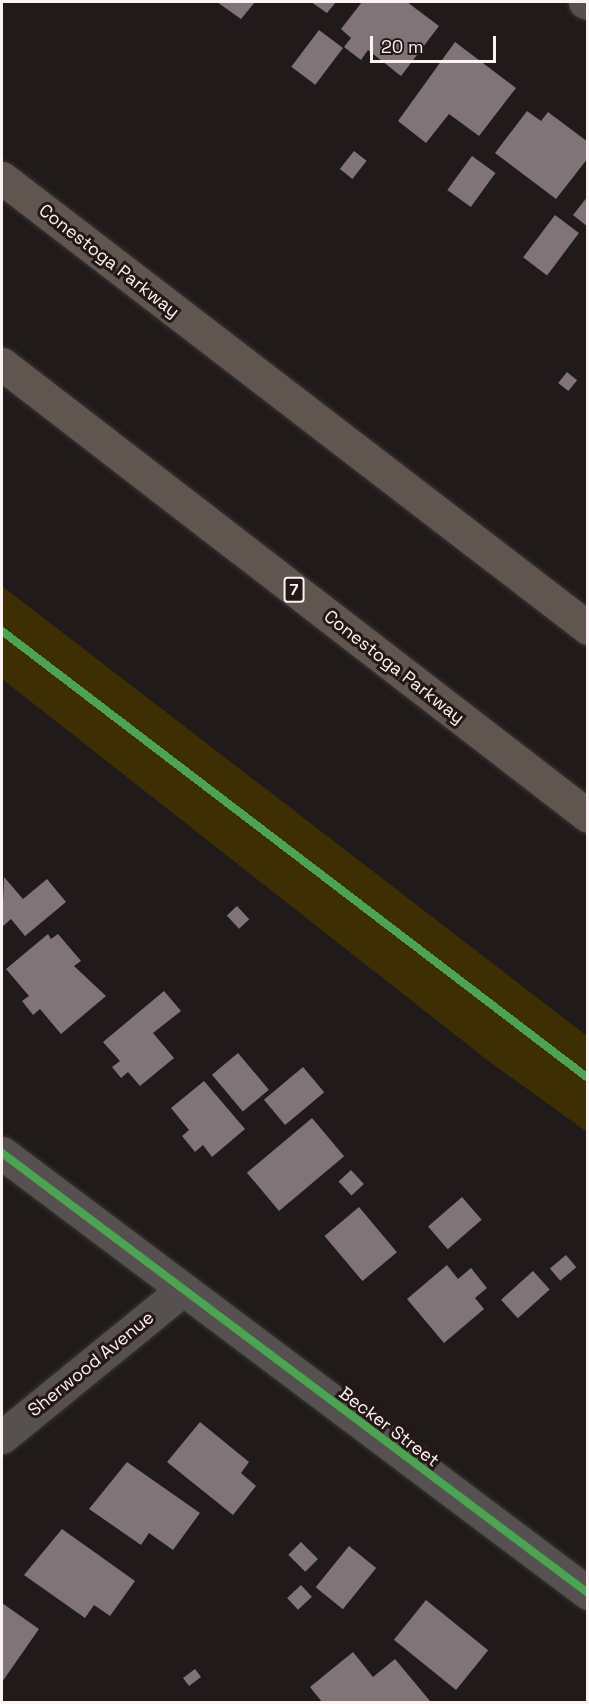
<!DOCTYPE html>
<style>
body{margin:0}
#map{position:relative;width:589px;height:1704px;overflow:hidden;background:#201a1a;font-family:"Space Grotesk",sans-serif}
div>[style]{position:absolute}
.green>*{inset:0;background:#3d2e04}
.building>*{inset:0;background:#817478;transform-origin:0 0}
.roads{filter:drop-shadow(0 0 2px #393433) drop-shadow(0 0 2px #393433)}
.minor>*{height:33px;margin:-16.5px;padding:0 16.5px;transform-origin:16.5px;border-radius:16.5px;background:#565150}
.highway>*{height:33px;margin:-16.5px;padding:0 16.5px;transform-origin:16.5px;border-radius:16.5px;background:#61564f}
.cycleway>*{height:8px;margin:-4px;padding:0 4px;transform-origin:4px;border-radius:4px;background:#4ca352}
span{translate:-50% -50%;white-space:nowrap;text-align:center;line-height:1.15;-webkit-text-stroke:6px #241716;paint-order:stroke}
.shield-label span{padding:2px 4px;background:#241716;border:2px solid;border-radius:4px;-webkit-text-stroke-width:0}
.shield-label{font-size:16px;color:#fcf2f1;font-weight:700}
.street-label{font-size:18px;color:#fcf2f1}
.frame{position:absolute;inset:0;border:3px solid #fcf2f1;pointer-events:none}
.scale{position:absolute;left:370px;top:36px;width:126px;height:27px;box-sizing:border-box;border:3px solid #fcf2f1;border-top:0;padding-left:8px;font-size:18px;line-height:21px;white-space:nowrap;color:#fcf2f1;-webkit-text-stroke:4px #241716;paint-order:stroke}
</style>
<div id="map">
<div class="green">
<div style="clip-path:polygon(2px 586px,587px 1036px,587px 1132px,491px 1063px,2px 679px)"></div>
</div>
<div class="building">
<div style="clip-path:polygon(217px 2px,255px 2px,241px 19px)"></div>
<div style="clip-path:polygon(311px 2px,336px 2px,327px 13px)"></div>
<div style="clip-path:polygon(362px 2px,407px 2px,439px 26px,401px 76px,368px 50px,361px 60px,344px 47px,351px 38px,341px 29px)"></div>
<div style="left:319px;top:30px;width:30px;height:46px;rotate:37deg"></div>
<div style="clip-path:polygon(455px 42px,516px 88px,479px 136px,449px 114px,426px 143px,398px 121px)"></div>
<div style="clip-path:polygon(527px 111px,541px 121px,548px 112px,588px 142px,588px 158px,556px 199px,495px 153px)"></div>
<div style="left:354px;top:151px;width:16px;height:23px;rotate:38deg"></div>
<div style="left:472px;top:156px;width:29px;height:42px;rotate:36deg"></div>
<div style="clip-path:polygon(588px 196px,588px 227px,573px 215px)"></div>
<div style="left:555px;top:215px;width:30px;height:53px;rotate:37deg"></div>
<div style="left:567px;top:372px;width:13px;height:14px;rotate:39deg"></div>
<div style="clip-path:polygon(4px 877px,23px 899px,47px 879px,66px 902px,25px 936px,11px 919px,2px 927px)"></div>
<div style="left:237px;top:906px;width:18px;height:14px;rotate:47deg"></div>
<div style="clip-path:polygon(48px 934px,51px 939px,58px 934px,81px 961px,74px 966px,106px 996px,61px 1034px,40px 1009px,33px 1015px,22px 1001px,29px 996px,6px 969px)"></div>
<div style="clip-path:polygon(164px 991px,181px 1011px,153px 1033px,174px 1058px,140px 1086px,128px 1072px,121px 1078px,112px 1067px,120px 1061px,103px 1042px)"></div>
<div style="left:238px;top:1053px;width:48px;height:34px;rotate:50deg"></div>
<div style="left:303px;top:1067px;width:33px;height:51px;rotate:50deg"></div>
<div style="clip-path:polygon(204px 1081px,245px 1129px,212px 1157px,203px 1145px,195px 1152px,182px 1136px,189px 1130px,171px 1108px)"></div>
<div style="left:312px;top:1118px;width:50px;height:85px;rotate:50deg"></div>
<div style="left:351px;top:1170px;width:19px;height:17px;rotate:47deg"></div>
<div style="left:462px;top:1197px;width:30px;height:45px;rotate:49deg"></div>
<div style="left:359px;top:1207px;width:59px;height:45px;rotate:50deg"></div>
<div style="left:566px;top:1255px;width:16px;height:21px;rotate:50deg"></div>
<div style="clip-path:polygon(447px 1265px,458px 1279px,471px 1268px,487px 1288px,475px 1298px,484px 1309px,444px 1343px,407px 1299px)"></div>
<div style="left:533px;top:1271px;width:25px;height:43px;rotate:48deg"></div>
<div style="clip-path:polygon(200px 1422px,249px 1462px,241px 1473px,256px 1486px,233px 1515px,167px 1462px)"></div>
<div style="clip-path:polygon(127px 1462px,200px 1513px,173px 1550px,149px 1533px,141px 1545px,89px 1509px)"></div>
<div style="clip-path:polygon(62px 1529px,135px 1581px,110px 1616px,94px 1605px,85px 1618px,24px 1575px)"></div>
<div style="left:301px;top:1542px;width:24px;height:18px;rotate:45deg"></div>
<div style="left:349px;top:1546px;width:35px;height:53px;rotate:39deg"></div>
<div style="left:301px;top:1585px;width:16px;height:19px;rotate:47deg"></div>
<div style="left:426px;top:1600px;width:80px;height:51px;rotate:39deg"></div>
<div style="clip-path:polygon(2px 1603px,39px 1629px,2px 1682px)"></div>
<div style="clip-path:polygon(353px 1652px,373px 1677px,395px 1659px,430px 1701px,322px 1702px,310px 1687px)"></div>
<div style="left:195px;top:1669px;width:10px;height:15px;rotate:53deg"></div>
</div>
<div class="roads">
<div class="minor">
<div style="left:585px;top:2px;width:3px;rotate:18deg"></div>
<div style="left:2px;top:1153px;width:733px;rotate:36.9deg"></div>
<div style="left:2px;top:1437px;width:231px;rotate:-39.2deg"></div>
</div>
<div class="highway">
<div style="left:2px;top:178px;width:739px;rotate:37.52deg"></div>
<div style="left:2px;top:364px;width:740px;rotate:37.64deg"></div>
</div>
</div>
<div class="cycleway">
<div style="left:2px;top:631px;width:737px;rotate:37.34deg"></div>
<div style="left:2px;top:1153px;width:733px;rotate:36.9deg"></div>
</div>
<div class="shield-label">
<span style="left:294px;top:590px">7</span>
</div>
<div class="street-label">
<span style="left:109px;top:261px;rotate:38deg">Conestoga Parkway</span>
<span style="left:394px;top:667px;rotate:38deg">Conestoga Parkway</span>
<span style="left:91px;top:1364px;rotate:-39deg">Sherwood Avenue</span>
<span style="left:389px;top:1427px;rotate:37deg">Becker Street</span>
</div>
<div class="frame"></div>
<div class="scale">20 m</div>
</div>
